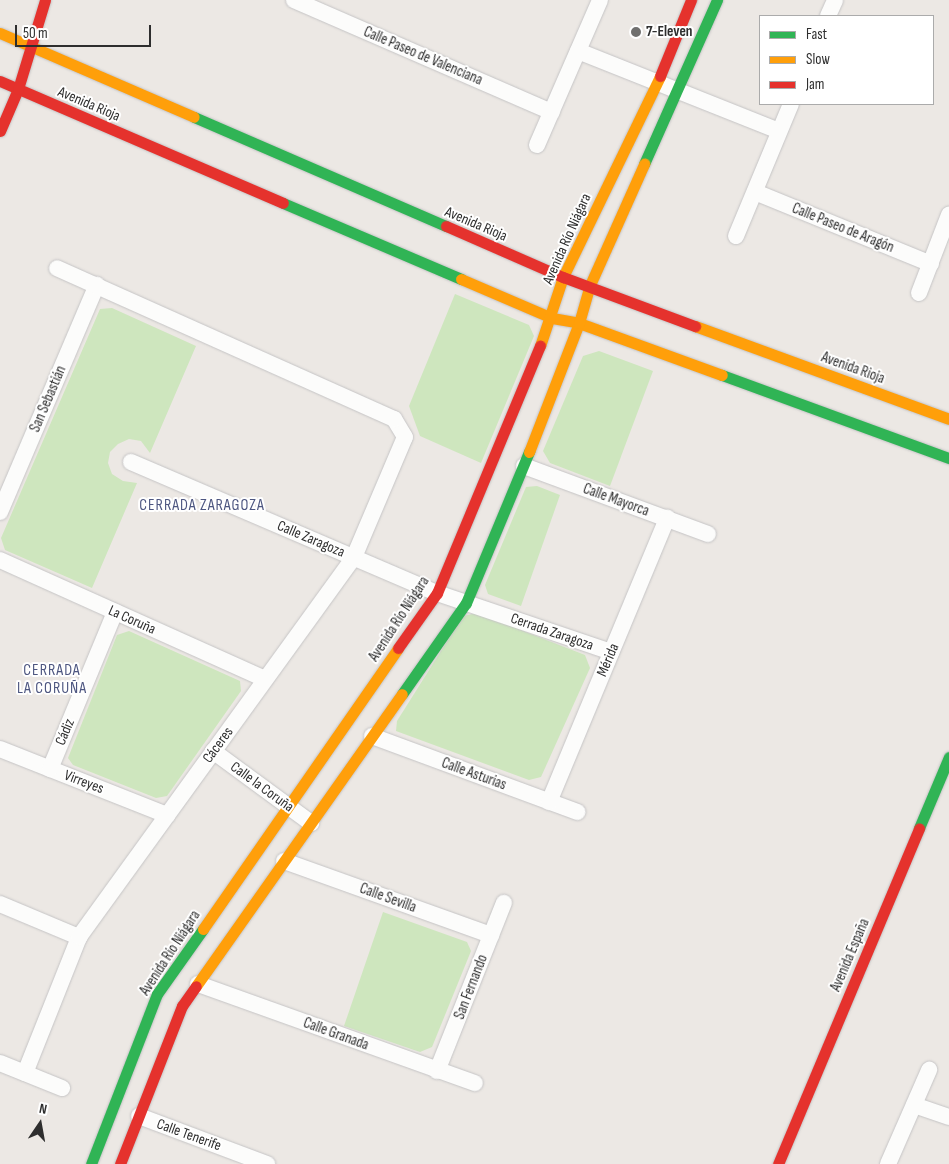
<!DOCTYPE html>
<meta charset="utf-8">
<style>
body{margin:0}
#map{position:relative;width:949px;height:1164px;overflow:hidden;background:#ece8e4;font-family:"Sofia Sans Condensed",sans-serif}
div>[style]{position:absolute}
.green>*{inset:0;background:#cee6be}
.roads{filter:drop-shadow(0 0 1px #c5c4c5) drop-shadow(0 0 1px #c5c4c5)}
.street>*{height:16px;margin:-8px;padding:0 8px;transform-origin:8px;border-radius:8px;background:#fcfcfb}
.fast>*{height:11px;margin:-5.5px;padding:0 5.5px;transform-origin:5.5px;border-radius:5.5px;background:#30b455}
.slow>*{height:11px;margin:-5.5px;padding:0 5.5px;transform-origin:5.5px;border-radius:5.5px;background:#ff9f0a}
.jam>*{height:11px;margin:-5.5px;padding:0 5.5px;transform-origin:5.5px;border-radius:5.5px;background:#e5322d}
.dots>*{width:14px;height:14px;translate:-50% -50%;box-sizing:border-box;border:2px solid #fff;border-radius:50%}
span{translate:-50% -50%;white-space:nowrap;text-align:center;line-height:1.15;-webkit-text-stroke:4px #fff;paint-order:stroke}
.poi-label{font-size:15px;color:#2e2e2e;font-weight:700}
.left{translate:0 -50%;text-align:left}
.street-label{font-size:15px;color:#2e2e2e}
.neighbourhood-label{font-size:16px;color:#4d5680;letter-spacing:1px}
.legend{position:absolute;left:759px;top:15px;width:175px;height:90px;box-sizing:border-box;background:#fff;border:1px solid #ababab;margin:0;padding:6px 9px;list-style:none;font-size:15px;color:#2e2e2e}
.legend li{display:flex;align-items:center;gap:10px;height:25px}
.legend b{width:25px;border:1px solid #ababab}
.north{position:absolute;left:15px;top:1099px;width:50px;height:50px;-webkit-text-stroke:4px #fff;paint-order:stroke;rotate:12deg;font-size:14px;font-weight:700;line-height:20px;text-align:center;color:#2e2e2e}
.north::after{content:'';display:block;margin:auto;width:18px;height:22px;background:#2e2e2e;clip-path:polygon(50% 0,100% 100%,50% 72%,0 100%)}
.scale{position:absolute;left:15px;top:25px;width:136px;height:22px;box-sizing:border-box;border:2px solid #2e2e2e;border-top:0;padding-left:6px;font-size:15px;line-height:18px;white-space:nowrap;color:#2e2e2e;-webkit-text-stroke:4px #fff;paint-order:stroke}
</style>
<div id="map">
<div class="green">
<div style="clip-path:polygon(455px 294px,529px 325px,534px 336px,481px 463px,420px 436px,409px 406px)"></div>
<div style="clip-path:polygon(112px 308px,196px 346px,150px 453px,141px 441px,129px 439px,118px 444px,110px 452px,108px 463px,112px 474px,123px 481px,137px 483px,92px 588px,5px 550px,1px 538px,100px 309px)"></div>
<div style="clip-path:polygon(599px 351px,653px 371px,610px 486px,550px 463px,543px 451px,583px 356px)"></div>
<div style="clip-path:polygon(537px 486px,560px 495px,521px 606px,488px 594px,485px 585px,526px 487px)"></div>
<div style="clip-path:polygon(477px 613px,585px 655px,590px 668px,541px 777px,529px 780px,396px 731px,397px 721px,463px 616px)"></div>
<div style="clip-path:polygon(129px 631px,240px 681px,241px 691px,167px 796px,156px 798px,73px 765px,68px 758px,117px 635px)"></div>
<div style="clip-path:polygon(383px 912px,467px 942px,471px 951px,432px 1047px,420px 1052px,344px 1026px)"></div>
</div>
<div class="roads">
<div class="street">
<div style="left:294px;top:0;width:281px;rotate:23.5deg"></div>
<div style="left:828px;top:16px;width:17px;rotate:-66deg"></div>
<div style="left:578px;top:51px;width:216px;rotate:21.7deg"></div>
<div style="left:537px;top:145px;width:158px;rotate:-66.5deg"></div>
<div style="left:755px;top:192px;width:190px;rotate:22.2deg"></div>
<div style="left:736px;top:236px;width:143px;rotate:-67.4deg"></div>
<div style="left:919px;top:293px;width:84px;rotate:-69deg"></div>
<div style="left:131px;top:462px;width:333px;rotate:23.2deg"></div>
<div style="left:437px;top:593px;width:184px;rotate:18.7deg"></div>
<div style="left:524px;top:466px;width:196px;rotate:20.3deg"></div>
<div style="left:0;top:512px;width:247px;rotate:-66.9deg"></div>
<div style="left:0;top:560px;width:290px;rotate:24.2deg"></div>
<div style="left:372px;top:736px;width:219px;rotate:20.3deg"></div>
<div style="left:0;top:749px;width:180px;rotate:21.6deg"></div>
<div style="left:213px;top:751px;width:122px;rotate:36.3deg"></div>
<div style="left:50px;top:769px;width:170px;rotate:-67.5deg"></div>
<div style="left:549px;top:802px;width:308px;rotate:-67.4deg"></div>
<div style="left:284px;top:861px;width:220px;rotate:19.7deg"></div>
<div style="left:0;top:904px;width:86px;rotate:22.7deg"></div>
<div style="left:198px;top:984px;width:294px;rotate:19.7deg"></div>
<div style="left:0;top:1063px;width:67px;rotate:22deg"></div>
<div style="left:437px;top:1071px;width:181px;rotate:-68.3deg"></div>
<div style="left:25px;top:1073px;width:146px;rotate:-68.3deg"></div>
<div style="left:79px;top:937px;width:469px;rotate:-54.1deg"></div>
<div style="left:354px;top:557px;width:130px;rotate:-67deg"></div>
<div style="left:405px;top:437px;width:21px;rotate:-121deg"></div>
<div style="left:394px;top:419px;width:369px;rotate:-155.9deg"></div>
<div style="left:914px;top:1105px;width:37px;rotate:19deg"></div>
<div style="left:139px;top:1116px;width:137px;rotate:20.6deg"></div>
<div style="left:888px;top:1164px;width:103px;rotate:-66.4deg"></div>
</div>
<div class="fast">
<div style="left:194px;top:117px;width:275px;rotate:23.4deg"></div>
<div style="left:644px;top:164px;width:180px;rotate:-66deg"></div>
<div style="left:283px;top:203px;width:194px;rotate:23.1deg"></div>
<div style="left:722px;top:375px;width:242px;rotate:20.1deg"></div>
<div style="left:402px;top:694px;width:111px;rotate:-54.9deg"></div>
<div style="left:466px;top:603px;width:164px;rotate:-67.4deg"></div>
<div style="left:919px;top:828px;width:77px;rotate:-67.1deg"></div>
<div style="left:91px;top:1164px;width:182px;rotate:-68.8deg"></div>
<div style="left:157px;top:994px;width:80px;rotate:-54.7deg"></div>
</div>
<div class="slow">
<div style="left:0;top:33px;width:211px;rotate:23.4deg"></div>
<div style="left:461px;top:279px;width:99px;rotate:23.2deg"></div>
<div style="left:552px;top:318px;width:27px;rotate:10deg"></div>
<div style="left:579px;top:323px;width:152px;rotate:20deg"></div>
<div style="left:695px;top:326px;width:270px;rotate:20.1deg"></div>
<div style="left:540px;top:346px;width:73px;rotate:-71.6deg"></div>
<div style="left:563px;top:277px;width:223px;rotate:-64.2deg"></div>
<div style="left:529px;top:452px;width:138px;rotate:-68.8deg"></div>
<div style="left:579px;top:323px;width:40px;rotate:-74deg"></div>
<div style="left:590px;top:285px;width:133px;rotate:-65.9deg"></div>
<div style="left:203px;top:929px;width:342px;rotate:-55.2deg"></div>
<div style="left:196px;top:986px;width:357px;rotate:-54.8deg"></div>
</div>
<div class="jam">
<div style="left:660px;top:76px;width:82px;rotate:-67.8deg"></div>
<div style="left:0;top:81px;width:308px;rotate:23.3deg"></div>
<div style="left:0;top:131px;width:46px;rotate:-66.8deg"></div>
<div style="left:18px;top:89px;width:93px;rotate:-73.1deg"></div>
<div style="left:446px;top:226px;width:128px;rotate:23.6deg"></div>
<div style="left:563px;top:277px;width:141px;rotate:20.4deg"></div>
<div style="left:398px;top:648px;width:67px;rotate:-54.7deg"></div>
<div style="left:437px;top:593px;width:268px;rotate:-67.4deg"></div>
<div style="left:120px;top:1164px;width:170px;rotate:-68.6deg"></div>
<div style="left:182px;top:1006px;width:24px;rotate:-55deg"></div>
<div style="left:778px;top:1164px;width:364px;rotate:-67.2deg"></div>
</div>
</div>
<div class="dots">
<div style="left:636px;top:32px;background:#706f6e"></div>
</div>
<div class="poi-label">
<span class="left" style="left:646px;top:32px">7-Eleven</span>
</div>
<div class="street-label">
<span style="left:423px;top:56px;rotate:23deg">Calle Paseo de Valenciana</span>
<span style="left:89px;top:104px;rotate:23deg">Avenida Rioja</span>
<span style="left:476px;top:224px;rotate:23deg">Avenida Rioja</span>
<span style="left:843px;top:228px;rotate:22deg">Calle Paseo de Aragón</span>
<span style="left:567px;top:239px;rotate:-66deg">Avenida Río Niágara</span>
<span style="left:853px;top:368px;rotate:20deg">Avenida Rioja</span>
<span style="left:48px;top:399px;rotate:-67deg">San Sebastián</span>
<span style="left:616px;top:500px;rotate:20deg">Calle Mayorca</span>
<span style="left:311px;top:539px;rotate:23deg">Calle Zaragoza</span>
<span style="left:399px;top:619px;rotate:-57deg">Avenida Río Niágara</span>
<span style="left:132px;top:620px;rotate:24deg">La Coruña</span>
<span style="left:552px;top:632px;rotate:19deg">Cerrada Zaragoza</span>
<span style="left:608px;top:660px;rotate:-67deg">Mérida</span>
<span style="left:65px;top:732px;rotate:-67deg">Cádiz</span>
<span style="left:218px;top:745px;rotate:-54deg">Cáceres</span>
<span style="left:474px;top:774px;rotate:20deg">Calle Asturias</span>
<span style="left:84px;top:782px;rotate:21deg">Virreyes</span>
<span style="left:262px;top:787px;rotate:36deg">Calle la Coruña</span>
<span style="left:388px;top:898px;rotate:20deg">Calle Sevilla</span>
<span style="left:170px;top:953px;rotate:-57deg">Avenida Río Niágara</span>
<span style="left:850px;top:955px;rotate:-67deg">Avenida España</span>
<span style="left:471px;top:987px;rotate:-69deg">San Fernando</span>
<span style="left:336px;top:1034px;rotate:20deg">Calle Granada</span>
<span style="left:189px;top:1135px;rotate:20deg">Calle Tenerife</span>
</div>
<div class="neighbourhood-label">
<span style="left:202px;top:506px">CERRADA ZARAGOZA</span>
<span style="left:52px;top:680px">CERRADA<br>LA CORUÑA</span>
</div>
<ul class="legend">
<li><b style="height:6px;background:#30b455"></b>Fast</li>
<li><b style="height:6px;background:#ff9f0a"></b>Slow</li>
<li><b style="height:6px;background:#e5322d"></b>Jam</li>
</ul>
<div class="north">N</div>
<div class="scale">50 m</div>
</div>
